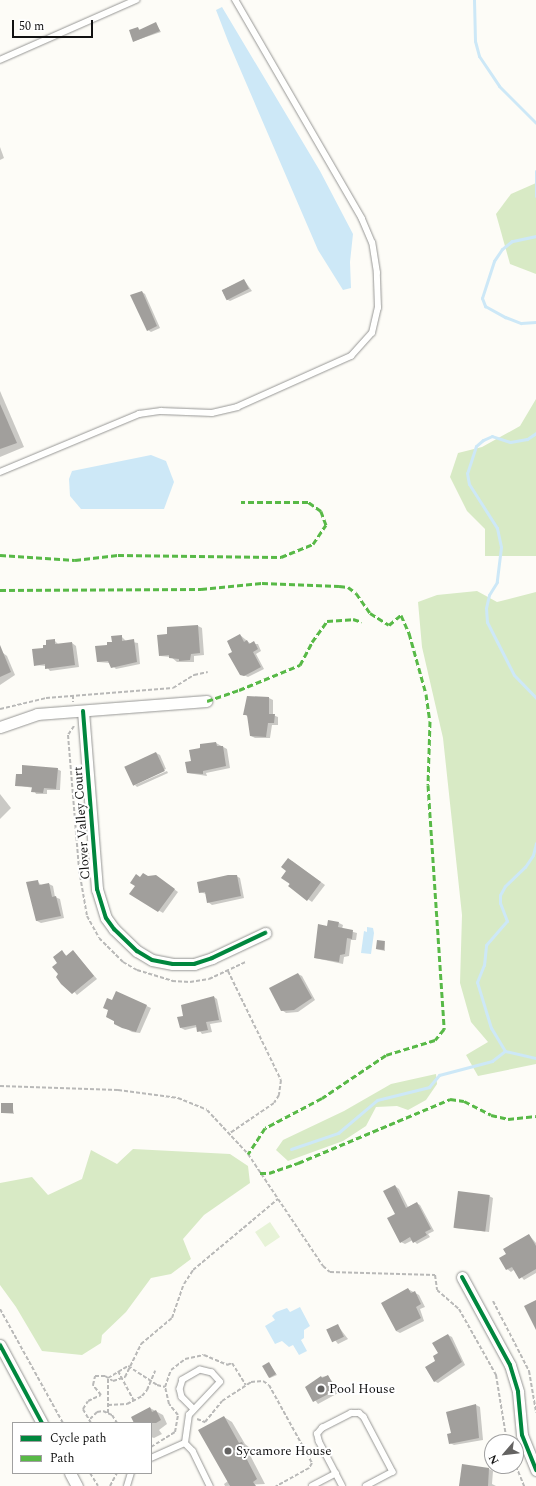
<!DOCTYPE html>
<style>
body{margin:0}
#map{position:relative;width:536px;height:1486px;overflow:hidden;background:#fdfcf7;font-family:Spectral,serif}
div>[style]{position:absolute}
.green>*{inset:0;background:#e7f3d7;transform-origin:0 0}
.forest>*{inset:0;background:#d8eac5}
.water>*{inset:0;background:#cde8f7}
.shadow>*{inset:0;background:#0003}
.stream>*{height:3px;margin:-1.5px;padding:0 1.5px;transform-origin:1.5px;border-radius:1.5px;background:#cde8f7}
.building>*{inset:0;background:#a19f9c;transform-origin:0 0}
.path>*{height:2px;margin-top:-1px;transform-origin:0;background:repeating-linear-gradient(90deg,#b9b9b8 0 4px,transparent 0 6px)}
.roads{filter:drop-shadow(0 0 1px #979795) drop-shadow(0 0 1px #979795)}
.lane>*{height:5.5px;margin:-2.75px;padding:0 2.75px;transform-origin:2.75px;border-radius:2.75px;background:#fffffe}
.street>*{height:11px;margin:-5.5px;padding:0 5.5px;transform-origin:5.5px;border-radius:5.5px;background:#fffffe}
.quiet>*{height:3px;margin-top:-1.5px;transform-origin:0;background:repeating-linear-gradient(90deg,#58b947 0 6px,transparent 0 9px)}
.cycleway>*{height:4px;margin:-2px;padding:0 2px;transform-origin:2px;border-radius:2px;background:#00873e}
.dots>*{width:11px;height:11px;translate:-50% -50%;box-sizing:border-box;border:2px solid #fff;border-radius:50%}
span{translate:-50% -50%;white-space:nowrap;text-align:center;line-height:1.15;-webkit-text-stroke:4px #fff;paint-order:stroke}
.street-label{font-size:13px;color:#111}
.poi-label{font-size:13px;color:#111}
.left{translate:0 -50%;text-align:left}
.legend{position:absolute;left:12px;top:1422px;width:140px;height:52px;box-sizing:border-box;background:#fff;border:1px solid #a0a0a0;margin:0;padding:5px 7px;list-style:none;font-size:12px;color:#111}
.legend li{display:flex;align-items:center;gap:8px;height:20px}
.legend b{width:20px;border:1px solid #a0a0a0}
.north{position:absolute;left:484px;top:1434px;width:40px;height:40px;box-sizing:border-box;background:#fff;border:1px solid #a0a0a0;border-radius:50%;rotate:242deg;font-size:11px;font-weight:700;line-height:16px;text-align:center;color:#111}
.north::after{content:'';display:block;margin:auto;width:14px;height:18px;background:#646362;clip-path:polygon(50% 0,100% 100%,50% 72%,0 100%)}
.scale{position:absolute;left:12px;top:20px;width:81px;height:18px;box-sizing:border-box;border:2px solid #111;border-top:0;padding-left:5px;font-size:12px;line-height:14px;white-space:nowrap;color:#111;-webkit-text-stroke:3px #fff;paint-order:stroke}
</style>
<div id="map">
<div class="green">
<div style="left:270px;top:1222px;width:18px;height:18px;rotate:56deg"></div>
</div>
<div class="forest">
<div style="clip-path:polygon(536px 183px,536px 274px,510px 264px,496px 214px,511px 194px)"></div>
<div style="clip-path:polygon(536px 399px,536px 556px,485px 556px,485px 529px,467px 511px,450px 477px,458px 453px,482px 447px,520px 426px)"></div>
<div style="clip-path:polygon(477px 591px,497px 602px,536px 592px,536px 1064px,478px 1076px,466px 1055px,488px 1042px,471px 1022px,460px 983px,462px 915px,443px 738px,422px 647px,418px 602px,437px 595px)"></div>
<div style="clip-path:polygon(436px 1074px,437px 1084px,426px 1100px,408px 1110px,397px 1106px,376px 1107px,366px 1126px,343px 1141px,288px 1161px,276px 1150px,283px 1140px,344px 1111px,391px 1084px)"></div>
<div style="clip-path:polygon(133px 1149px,230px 1154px,248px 1166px,250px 1183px,204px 1215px,183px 1239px,191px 1259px,171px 1274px,151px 1278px,126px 1312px,102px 1335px,101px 1343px,82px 1355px,42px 1351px,16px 1307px,0 1285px,0 1183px,32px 1177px,48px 1195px,82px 1179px,91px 1150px,117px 1164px)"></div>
</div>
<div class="water">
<div style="clip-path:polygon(222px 7px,320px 171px,353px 234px,350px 262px,351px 288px,343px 290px,318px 250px,228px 41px,216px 10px)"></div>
<div style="clip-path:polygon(151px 455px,166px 461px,174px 482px,164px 509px,81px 509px,70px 496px,69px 479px,72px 471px)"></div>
<div style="clip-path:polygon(367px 927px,373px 928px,374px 933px,371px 954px,361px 953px,364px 931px,367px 932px)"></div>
<div style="clip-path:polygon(300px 1307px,310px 1326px,304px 1330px,304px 1338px,301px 1340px,307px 1351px,299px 1355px,293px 1345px,289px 1347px,282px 1341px,275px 1344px,265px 1326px,275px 1320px,272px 1316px,276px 1312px,287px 1308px,290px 1312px)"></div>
</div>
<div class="shadow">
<div style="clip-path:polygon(156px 24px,161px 32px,134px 41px,138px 28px,140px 30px)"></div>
<div style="clip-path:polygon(0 147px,4px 158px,0 160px)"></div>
<div style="clip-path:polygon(244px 280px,252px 291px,230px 301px,226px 299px,222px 290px)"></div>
<div style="clip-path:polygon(142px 292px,145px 294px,160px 328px,151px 332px,148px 330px)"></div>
<div style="clip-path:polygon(0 391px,24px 447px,0 457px)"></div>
<div style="clip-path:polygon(198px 626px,202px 628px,204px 655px,194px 656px,194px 662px,177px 662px,171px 657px,160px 656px)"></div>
<div style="clip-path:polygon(240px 635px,251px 644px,258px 644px,261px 651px,256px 654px,264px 669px,248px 677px,241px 674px,233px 653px)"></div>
<div style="clip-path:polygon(121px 636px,126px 641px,138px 643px,140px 664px,116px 669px,110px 663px,98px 662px,108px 646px)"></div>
<div style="clip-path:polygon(54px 640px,59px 645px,72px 643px,76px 646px,79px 667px,50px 671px,46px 666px,35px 665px,44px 649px)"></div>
<div style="clip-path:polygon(3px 653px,7px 656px,15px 675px,0 685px,0 655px)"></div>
<div style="clip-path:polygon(269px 698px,273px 700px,273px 715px,278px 717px,278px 725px,272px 725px,270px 738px,255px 738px,251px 736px,248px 717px,244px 714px)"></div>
<div style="clip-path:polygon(216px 743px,227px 749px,230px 768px,206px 773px,207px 776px,188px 773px,201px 745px)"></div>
<div style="clip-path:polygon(156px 753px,160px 755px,166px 769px,133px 784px)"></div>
<div style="clip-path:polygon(57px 769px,61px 771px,60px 790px,47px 790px,47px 794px,36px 794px,33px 788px,16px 785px)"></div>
<div style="clip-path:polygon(167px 771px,168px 773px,137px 787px,135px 785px)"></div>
<div style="clip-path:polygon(0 794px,11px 808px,0 819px)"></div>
<div style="clip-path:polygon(292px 861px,325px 885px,312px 902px,289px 886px)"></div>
<div style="clip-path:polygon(156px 876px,178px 892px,163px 913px,131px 894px,141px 878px)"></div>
<div style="clip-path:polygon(236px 876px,240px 878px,244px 898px,212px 905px,208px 902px,206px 894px,200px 892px)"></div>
<div style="clip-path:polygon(37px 881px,42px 886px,49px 884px,53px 886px,55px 897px,60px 899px,64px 918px,41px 923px,37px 921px)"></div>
<div style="clip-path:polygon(339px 923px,343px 925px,342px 929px,357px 933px,356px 940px,351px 940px,349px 956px,344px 957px,343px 964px,315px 958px,328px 927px)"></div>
<div style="clip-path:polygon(385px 942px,385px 951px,376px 949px)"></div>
<div style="clip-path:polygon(73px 951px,97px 979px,77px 995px,59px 974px,62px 952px,67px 956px)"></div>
<div style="clip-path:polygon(298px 974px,302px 976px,315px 1000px,298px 1012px,286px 1013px,282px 1010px)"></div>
<div style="clip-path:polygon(116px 992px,151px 1008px,140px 1033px,132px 1032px,107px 1017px)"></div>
<div style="clip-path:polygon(214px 997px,217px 999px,222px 1022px,210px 1024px,212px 1032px,202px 1034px,197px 1027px,185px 1030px,181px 1028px,185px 1017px)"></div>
<div style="clip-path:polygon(12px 1104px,14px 1114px,2px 1113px)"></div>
<div style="clip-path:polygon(395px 1186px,399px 1189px,408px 1207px,416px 1203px,420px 1205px,434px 1231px,428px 1234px,430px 1237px,417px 1244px,413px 1240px,405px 1244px,401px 1242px)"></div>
<div style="clip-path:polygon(489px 1196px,493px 1198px,489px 1232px,454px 1228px)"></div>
<div style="clip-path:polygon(529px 1235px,536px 1243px,536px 1273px,524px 1280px,515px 1269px,511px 1272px,507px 1269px,507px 1254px)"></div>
<div style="clip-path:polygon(408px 1289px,419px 1295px,425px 1307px,420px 1309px,424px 1321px,400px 1333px,396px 1331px)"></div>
<div style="clip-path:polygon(338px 1326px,348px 1339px,338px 1344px,328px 1331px)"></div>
<div style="clip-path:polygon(448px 1335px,452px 1337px,465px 1365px,438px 1383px,434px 1381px,439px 1354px)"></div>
<div style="clip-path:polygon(269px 1363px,277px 1375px,270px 1378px,269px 1377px)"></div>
<div style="clip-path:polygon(328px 1376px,340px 1392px,318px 1404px,306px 1388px,321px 1377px)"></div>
<div style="clip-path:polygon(476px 1405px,480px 1407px,483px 1440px,454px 1445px,450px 1443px,452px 1434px)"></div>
<div style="clip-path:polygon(150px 1408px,163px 1415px,167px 1424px,159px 1430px,162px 1434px,154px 1438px,151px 1437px,151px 1423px,135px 1423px)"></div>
<div style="clip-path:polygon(224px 1417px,232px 1422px,245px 1444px,250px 1448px,254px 1455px,251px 1457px,265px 1484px,225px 1486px,224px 1484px,228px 1481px)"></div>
<div style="clip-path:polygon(489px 1469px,493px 1471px,492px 1484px,496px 1486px,460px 1486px)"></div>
</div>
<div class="stream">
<div style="left:474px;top:0;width:41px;rotate:88.6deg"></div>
<div style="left:475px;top:41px;width:16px;rotate:75deg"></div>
<div style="left:479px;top:56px;width:36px;rotate:56deg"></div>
<div style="left:499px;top:86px;width:52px;rotate:45deg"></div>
<div style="left:536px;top:171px;width:25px;rotate:90deg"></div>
<div style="left:536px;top:236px;width:25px;rotate:168deg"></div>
<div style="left:512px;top:241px;width:13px;rotate:141deg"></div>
<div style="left:502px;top:249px;width:14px;rotate:124deg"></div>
<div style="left:494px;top:261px;width:39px;rotate:108deg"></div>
<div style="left:482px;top:298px;width:9px;rotate:69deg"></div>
<div style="left:485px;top:306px;width:23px;rotate:29deg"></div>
<div style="left:505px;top:317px;width:17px;rotate:21deg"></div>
<div style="left:521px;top:323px;width:15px;rotate:-4deg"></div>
<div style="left:536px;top:433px;width:11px;rotate:146deg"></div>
<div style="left:527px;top:439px;width:17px;rotate:170deg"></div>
<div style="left:510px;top:442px;width:19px;rotate:-162deg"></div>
<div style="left:492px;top:436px;width:10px;rotate:156deg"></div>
<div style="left:483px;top:440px;width:9px;rotate:139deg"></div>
<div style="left:476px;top:446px;width:28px;rotate:108deg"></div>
<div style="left:467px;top:473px;width:11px;rotate:80deg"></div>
<div style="left:469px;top:484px;width:52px;rotate:57.5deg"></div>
<div style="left:497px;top:528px;width:19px;rotate:78deg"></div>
<div style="left:501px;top:547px;width:35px;rotate:97deg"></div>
<div style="left:497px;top:582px;width:15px;rotate:122deg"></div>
<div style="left:489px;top:595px;width:13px;rotate:103deg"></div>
<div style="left:486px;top:608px;width:14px;rotate:86deg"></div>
<div style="left:487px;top:622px;width:59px;rotate:63deg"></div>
<div style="left:514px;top:675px;width:32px;rotate:46deg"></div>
<div style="left:505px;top:1051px;width:27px;rotate:-121deg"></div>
<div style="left:491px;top:1028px;width:48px;rotate:-106.9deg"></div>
<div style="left:477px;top:982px;width:18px;rotate:-68deg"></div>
<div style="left:484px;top:965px;width:20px;rotate:-84deg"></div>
<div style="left:486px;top:945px;width:32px;rotate:-49deg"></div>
<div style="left:507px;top:921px;width:19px;rotate:-111deg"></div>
<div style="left:500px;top:903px;width:8px;rotate:-90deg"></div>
<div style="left:500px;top:895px;width:10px;rotate:-61deg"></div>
<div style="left:505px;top:886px;width:28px;rotate:-44deg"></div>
<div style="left:525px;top:867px;width:14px;rotate:-56deg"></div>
<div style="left:533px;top:855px;width:12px;rotate:-76deg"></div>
<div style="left:505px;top:1051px;width:32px;rotate:13deg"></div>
<div style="left:291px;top:1149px;width:50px;rotate:-18.8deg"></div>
<div style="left:338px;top:1133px;width:51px;rotate:-40.2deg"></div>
<div style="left:377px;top:1100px;width:54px;rotate:-14deg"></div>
<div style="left:429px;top:1087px;width:16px;rotate:-50deg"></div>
<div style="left:439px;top:1075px;width:55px;rotate:-14.8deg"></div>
<div style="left:492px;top:1061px;width:16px;rotate:-38deg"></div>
</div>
<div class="building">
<div style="clip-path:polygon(156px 22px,160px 31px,133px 42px,129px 30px,138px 27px,139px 30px)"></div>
<div style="left:244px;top:279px;width:11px;height:25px;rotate:63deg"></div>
<div style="clip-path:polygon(142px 291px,157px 326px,147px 331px,130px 295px)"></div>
<div style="clip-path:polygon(0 404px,17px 443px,0 449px)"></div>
<div style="clip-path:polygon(198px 625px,200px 653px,191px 654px,190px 660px,179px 661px,179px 659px,169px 658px,169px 655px,159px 656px,157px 635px,167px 634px,167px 627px)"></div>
<div style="clip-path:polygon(240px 634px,244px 642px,247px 640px,249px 644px,254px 641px,258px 649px,253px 652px,261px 667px,244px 676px,240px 675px,228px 654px,232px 652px,227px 641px)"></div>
<div style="clip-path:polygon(122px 635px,122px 641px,134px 639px,137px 662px,111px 668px,108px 661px,97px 662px,95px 646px,107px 645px,107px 642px,112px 642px,111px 636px)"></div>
<div style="clip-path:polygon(55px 639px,55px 644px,72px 642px,75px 665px,45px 669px,45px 664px,34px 666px,32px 649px,43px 648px,43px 645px,46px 645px,46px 640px)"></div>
<div style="clip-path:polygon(0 645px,11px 672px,0 677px)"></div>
<div style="clip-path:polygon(247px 696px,269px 697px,269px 714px,275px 714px,274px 723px,268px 723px,266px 737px,250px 736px,247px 715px,243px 715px)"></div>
<div style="clip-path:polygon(216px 742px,217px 746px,223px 746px,226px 766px,203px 771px,203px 774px,187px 773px,185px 762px,191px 761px,189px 750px,200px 748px,200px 744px)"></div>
<div style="left:156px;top:752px;width:21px;height:35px;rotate:65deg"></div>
<div style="clip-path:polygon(22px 765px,58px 768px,56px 789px,44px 788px,43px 793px,31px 792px,32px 787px,15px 786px,16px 774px,22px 774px)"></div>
<div style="clip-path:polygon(288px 858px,321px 882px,307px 901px,288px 886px,290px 884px,281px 878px,286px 871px,281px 867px)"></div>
<div style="clip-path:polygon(143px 873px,148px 876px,156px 875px,175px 889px,158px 912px,129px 894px,135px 886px,130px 883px,136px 874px,140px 877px)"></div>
<div style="clip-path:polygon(228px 875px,237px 875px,241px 896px,207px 903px,205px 892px,199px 893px,197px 882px)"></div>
<div style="clip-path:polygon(38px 880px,39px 885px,49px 883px,52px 897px,56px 896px,61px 916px,36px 921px,26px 882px)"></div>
<div style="clip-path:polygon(328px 920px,339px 922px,338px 927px,353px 930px,352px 939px,347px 938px,345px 954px,340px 955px,339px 962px,314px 958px,318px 924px,327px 926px)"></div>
<div style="left:377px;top:940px;width:8px;height:9px;rotate:7deg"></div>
<div style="clip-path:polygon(62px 950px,66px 956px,73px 950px,94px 976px,72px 994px,61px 984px,56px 977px,58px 974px,52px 967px,57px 963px,53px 957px)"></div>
<div style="clip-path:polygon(298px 973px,312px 998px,294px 1010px,281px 1011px,269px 988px)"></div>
<div style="clip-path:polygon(116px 991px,147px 1005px,136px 1032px,122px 1028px,114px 1024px,114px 1021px,106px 1017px,108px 1010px,103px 1008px,107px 998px,112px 1000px)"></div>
<div style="clip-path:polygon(214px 996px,219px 1020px,206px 1022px,208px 1030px,197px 1032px,196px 1025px,180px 1028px,177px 1017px,183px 1016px,181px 1005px)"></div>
<div style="left:1px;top:1103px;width:12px;height:10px"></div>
<div style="clip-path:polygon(395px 1185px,406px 1208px,417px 1202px,431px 1229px,425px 1232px,427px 1235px,413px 1243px,410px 1237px,400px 1243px,387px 1218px,395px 1214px,383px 1191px)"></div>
<div style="left:458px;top:1191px;width:32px;height:37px;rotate:7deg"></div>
<div style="clip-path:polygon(529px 1234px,536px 1246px,536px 1269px,519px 1279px,512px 1267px,506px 1270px,499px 1258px,506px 1254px,503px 1249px)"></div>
<div style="clip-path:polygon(408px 1288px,411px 1293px,415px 1291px,421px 1304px,416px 1307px,421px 1318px,396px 1331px,381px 1303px)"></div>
<div style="clip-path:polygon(536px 1300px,536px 1330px,524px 1306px)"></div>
<div style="left:338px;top:1324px;width:14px;height:13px;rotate:65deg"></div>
<div style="clip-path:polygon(448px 1334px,462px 1362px,434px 1382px,425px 1367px,435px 1361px,433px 1356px,438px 1353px,432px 1343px)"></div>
<div style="left:269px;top:1362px;width:14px;height:8px;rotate:60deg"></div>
<div style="clip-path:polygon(328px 1375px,336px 1390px,313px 1402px,305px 1387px,321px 1376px,322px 1378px)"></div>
<div style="clip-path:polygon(476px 1404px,479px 1438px,449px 1444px,447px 1434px,451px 1433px,446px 1412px)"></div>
<div style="clip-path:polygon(150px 1407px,152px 1412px,156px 1410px,161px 1420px,156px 1423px,134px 1423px,131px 1417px)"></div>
<div style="clip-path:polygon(224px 1416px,239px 1443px,242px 1442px,246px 1450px,243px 1452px,257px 1479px,253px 1482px,256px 1486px,230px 1486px,198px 1430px)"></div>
<div style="clip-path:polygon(462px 1464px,489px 1468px,488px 1486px,459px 1486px)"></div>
</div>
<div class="path">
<div style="left:73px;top:695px;width:7px;rotate:90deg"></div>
<div style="left:0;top:709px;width:47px;rotate:-13.4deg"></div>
<div style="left:46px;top:698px;width:127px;rotate:-4.5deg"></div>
<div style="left:173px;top:688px;width:25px;rotate:-32deg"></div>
<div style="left:194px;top:675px;width:14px;rotate:-12deg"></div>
<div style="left:74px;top:726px;width:11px;rotate:124deg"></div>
<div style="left:68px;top:735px;width:135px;rotate:85.3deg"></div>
<div style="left:79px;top:870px;width:47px;rotate:80.1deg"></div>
<div style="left:87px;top:916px;width:25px;rotate:61deg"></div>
<div style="left:99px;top:938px;width:34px;rotate:45deg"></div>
<div style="left:123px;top:962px;width:16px;rotate:30deg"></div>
<div style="left:137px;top:970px;width:37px;rotate:17deg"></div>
<div style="left:172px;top:981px;width:18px;rotate:3deg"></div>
<div style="left:190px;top:982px;width:19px;rotate:-9deg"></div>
<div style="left:209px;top:979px;width:40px;rotate:-25deg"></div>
<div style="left:228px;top:971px;width:121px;rotate:64.1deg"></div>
<div style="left:281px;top:1080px;width:15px;rotate:98deg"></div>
<div style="left:279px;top:1095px;width:9px;rotate:122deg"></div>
<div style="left:274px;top:1103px;width:53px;rotate:145.7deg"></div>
<div style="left:0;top:1086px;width:118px;rotate:1.9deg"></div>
<div style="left:118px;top:1090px;width:61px;rotate:7.6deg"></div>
<div style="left:178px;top:1098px;width:31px;rotate:22deg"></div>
<div style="left:207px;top:1110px;width:60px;rotate:47deg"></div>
<div style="left:248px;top:1154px;width:135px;rotate:56.2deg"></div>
<div style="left:323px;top:1266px;width:9px;rotate:41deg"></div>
<div style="left:330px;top:1272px;width:105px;rotate:1.6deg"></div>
<div style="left:435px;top:1275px;width:15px;rotate:82deg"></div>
<div style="left:437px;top:1290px;width:29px;rotate:41deg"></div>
<div style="left:459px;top:1309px;width:76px;rotate:60.7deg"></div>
<div style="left:496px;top:1375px;width:68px;rotate:80.7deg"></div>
<div style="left:493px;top:1301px;width:79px;rotate:62.8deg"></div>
<div style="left:529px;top:1371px;width:42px;rotate:80.3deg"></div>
<div style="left:0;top:1309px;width:130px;rotate:61.1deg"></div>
<div style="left:118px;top:1371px;width:34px;rotate:62deg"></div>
<div style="left:108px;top:1405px;width:19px;rotate:-3deg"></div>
<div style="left:127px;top:1404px;width:17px;rotate:-28deg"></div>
<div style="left:142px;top:1396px;width:8px;rotate:-50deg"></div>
<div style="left:147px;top:1390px;width:21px;rotate:-67deg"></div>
<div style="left:108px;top:1413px;width:35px;rotate:-90deg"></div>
<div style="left:108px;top:1378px;width:23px;rotate:-31deg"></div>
<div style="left:128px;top:1366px;width:35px;rotate:33deg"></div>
<div style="left:157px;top:1385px;width:8px;rotate:14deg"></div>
<div style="left:90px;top:1419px;width:10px;rotate:-45deg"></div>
<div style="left:97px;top:1412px;width:6px;rotate:-9deg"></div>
<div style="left:103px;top:1411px;width:10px;rotate:24deg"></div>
<div style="left:112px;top:1415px;width:9px;rotate:58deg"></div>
<div style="left:197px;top:1419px;width:9px;rotate:21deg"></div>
<div style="left:205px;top:1422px;width:27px;rotate:-51deg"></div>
<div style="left:222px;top:1401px;width:35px;rotate:-33deg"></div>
<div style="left:251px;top:1382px;width:12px;rotate:-5deg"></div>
<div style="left:263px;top:1381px;width:7px;rotate:34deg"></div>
<div style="left:269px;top:1385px;width:89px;rotate:61.1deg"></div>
<div style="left:312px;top:1463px;width:6px;rotate:121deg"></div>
<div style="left:309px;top:1468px;width:38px;rotate:151deg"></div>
<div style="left:91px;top:1423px;width:16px;rotate:-120deg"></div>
<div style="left:83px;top:1409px;width:9px;rotate:-58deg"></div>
<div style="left:88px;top:1401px;width:14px;rotate:-25deg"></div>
<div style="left:101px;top:1395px;width:13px;rotate:-129deg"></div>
<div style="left:93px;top:1385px;width:9px;rotate:-77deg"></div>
<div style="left:95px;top:1376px;width:10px"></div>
<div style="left:105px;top:1376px;width:9px;rotate:32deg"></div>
<div style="left:113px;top:1381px;width:13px;rotate:-18deg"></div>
<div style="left:125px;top:1377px;width:37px;rotate:-64deg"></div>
<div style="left:141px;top:1344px;width:40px;rotate:-40deg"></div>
<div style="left:172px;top:1318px;width:36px;rotate:-71deg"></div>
<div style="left:184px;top:1284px;width:17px;rotate:-57deg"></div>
<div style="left:193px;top:1270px;width:111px;rotate:-39.9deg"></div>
<div style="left:151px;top:1447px;width:28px;rotate:-32deg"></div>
<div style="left:175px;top:1432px;width:17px;rotate:-80deg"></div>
<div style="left:178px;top:1415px;width:14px;rotate:-129deg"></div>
<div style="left:169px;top:1404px;width:17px;rotate:-103deg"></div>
<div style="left:165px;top:1387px;width:18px;rotate:-71deg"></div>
<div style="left:171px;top:1370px;width:18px;rotate:-38deg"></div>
<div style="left:185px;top:1359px;width:19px;rotate:-12deg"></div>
<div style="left:204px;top:1355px;width:25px;rotate:23deg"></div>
<div style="left:227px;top:1365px;width:5px;rotate:-22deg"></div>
<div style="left:232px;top:1363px;width:26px;rotate:58deg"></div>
<div style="left:516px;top:1466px;width:22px;rotate:68deg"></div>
<div style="left:90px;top:1473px;width:15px;rotate:58deg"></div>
<div style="left:110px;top:1486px;width:15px;rotate:-62deg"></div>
</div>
<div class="roads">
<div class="lane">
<div style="left:0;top:60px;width:149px;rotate:-23.8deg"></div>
<div style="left:0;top:472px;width:151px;rotate:-22.6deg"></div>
<div style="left:139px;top:414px;width:22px;rotate:-8deg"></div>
<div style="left:161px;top:411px;width:51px;rotate:2.2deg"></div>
<div style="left:212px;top:413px;width:26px;rotate:-13deg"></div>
<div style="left:237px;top:407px;width:125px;rotate:-24.1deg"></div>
<div style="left:351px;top:356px;width:31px;rotate:-48deg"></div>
<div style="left:372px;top:333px;width:26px;rotate:-77deg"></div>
<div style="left:378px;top:308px;width:35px;rotate:-92deg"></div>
<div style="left:377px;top:273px;width:30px;rotate:-99deg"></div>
<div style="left:372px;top:243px;width:26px;rotate:-113deg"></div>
<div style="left:362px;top:219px;width:253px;rotate:-120.1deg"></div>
<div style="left:185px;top:1443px;width:28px;rotate:-82deg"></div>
<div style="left:189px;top:1415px;width:45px;rotate:-46.8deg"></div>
<div style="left:220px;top:1382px;width:12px;rotate:-132deg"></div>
<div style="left:212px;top:1373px;width:12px;rotate:-166deg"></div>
<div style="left:200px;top:1370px;width:20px;rotate:150deg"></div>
<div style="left:183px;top:1380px;width:9px;rotate:108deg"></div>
<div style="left:180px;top:1389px;width:8px;rotate:76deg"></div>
<div style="left:182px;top:1397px;width:17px;rotate:45deg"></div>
<div style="left:185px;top:1443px;width:11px;rotate:45deg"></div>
<div style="left:193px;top:1451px;width:39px;rotate:64deg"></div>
<div style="left:151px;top:1458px;width:37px;rotate:-24deg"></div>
<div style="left:127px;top:1486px;width:14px;rotate:-73deg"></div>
<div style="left:312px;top:1486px;width:27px;rotate:-28deg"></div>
<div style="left:342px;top:1486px;width:50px;rotate:-117.6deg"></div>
<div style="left:319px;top:1442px;width:8px;rotate:-104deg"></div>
<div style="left:317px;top:1434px;width:8px;rotate:-50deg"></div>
<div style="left:322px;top:1428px;width:33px;rotate:-27deg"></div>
<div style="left:351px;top:1413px;width:8px"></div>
<div style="left:359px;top:1413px;width:6px;rotate:39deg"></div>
<div style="left:364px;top:1417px;width:62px;rotate:62.2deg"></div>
<div style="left:393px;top:1472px;width:30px;rotate:152deg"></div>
</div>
<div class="street">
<div style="left:83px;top:711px;width:179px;rotate:85.5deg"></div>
<div style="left:97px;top:889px;width:30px;rotate:73deg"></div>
<div style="left:106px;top:918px;width:14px;rotate:54deg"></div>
<div style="left:114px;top:929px;width:32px;rotate:44deg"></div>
<div style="left:137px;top:951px;width:17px;rotate:31deg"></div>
<div style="left:152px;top:960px;width:21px;rotate:11deg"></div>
<div style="left:173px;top:964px;width:21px"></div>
<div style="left:194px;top:964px;width:19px;rotate:-18deg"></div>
<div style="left:212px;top:958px;width:59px;rotate:-25.3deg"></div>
<div style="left:0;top:727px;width:39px;rotate:-19deg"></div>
<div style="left:37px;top:714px;width:170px;rotate:-4.4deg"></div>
<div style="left:462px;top:1277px;width:100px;rotate:61.4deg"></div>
<div style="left:510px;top:1365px;width:28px;rotate:73deg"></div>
<div style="left:518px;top:1392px;width:43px;rotate:84.7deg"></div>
<div style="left:522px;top:1435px;width:38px;rotate:68deg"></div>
<div style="left:0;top:1345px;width:89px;rotate:61.7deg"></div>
<div style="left:70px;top:1473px;width:15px;rotate:62deg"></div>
</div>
</div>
<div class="quiet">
<div style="left:0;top:555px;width:75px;rotate:3.8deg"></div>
<div style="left:75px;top:560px;width:43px;rotate:-6.6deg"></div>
<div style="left:118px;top:555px;width:163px;rotate:0.7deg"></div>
<div style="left:281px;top:557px;width:35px;rotate:-22deg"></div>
<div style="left:313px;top:544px;width:23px;rotate:-56deg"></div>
<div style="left:326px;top:525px;width:15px;rotate:-110deg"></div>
<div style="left:321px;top:511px;width:16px;rotate:-145deg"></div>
<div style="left:308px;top:502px;width:67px;rotate:180deg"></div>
<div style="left:0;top:590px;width:201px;rotate:-0.3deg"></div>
<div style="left:201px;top:589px;width:61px;rotate:-5.6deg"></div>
<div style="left:262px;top:583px;width:77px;rotate:2.2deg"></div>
<div style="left:339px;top:586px;width:9px;rotate:6deg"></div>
<div style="left:348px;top:587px;width:10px;rotate:37deg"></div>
<div style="left:356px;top:593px;width:24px;rotate:55deg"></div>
<div style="left:370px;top:613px;width:22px;rotate:32deg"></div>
<div style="left:389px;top:625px;width:16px;rotate:-40deg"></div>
<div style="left:401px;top:615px;width:20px;rotate:66deg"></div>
<div style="left:409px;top:633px;width:63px;rotate:74.4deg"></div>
<div style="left:426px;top:694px;width:27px;rotate:82deg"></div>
<div style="left:430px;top:721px;width:64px;rotate:91.8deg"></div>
<div style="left:428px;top:785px;width:245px;rotate:86.2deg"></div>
<div style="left:444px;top:1029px;width:14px;rotate:129deg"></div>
<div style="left:435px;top:1040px;width:51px;rotate:163deg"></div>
<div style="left:386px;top:1055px;width:77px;rotate:146.1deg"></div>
<div style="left:322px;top:1098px;width:64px;rotate:152.2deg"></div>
<div style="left:265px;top:1128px;width:31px;rotate:123deg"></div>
<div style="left:207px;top:701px;width:34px;rotate:-19deg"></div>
<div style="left:239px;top:690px;width:66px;rotate:-22.3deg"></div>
<div style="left:300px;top:665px;width:26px;rotate:-62deg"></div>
<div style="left:312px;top:642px;width:26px;rotate:-54deg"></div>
<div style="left:327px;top:621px;width:26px;rotate:-4deg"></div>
<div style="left:353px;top:619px;width:9px;rotate:18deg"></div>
<div style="left:260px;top:1173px;width:9px"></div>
<div style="left:269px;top:1173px;width:31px;rotate:-19deg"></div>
<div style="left:298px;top:1163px;width:165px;rotate:-22.8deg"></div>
<div style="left:450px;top:1099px;width:14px;rotate:8deg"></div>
<div style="left:464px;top:1101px;width:30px;rotate:27deg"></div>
<div style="left:491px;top:1115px;width:17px;rotate:13deg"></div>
<div style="left:508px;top:1119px;width:28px;rotate:-6deg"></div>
</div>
<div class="cycleway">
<div style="left:83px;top:711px;width:179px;rotate:85.5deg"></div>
<div style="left:97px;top:889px;width:30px;rotate:73deg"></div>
<div style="left:106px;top:918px;width:14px;rotate:54deg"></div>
<div style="left:114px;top:929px;width:32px;rotate:44deg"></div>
<div style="left:137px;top:951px;width:17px;rotate:31deg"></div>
<div style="left:152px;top:960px;width:21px;rotate:11deg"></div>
<div style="left:173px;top:964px;width:21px"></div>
<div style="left:194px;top:964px;width:19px;rotate:-18deg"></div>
<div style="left:212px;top:958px;width:59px;rotate:-25.3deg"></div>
<div style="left:462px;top:1277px;width:100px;rotate:61.4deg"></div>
<div style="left:510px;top:1365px;width:28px;rotate:73deg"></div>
<div style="left:518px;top:1392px;width:43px;rotate:84.7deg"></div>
<div style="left:522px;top:1435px;width:38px;rotate:68deg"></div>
<div style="left:0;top:1345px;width:89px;rotate:61.7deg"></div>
</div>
<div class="dots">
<div style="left:321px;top:1389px;background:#646362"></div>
<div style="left:228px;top:1451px;background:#646362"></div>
</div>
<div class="street-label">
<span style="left:82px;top:823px;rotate:-94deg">Clover Valley Court</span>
</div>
<div class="poi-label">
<span class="left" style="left:329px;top:1389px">Pool House</span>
<span class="left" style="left:236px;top:1451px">Sycamore House</span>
</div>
<ul class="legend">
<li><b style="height:5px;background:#00873e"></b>Cycle path</li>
<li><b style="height:5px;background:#58b947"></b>Path</li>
</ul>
<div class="north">N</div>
<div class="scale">50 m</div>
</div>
